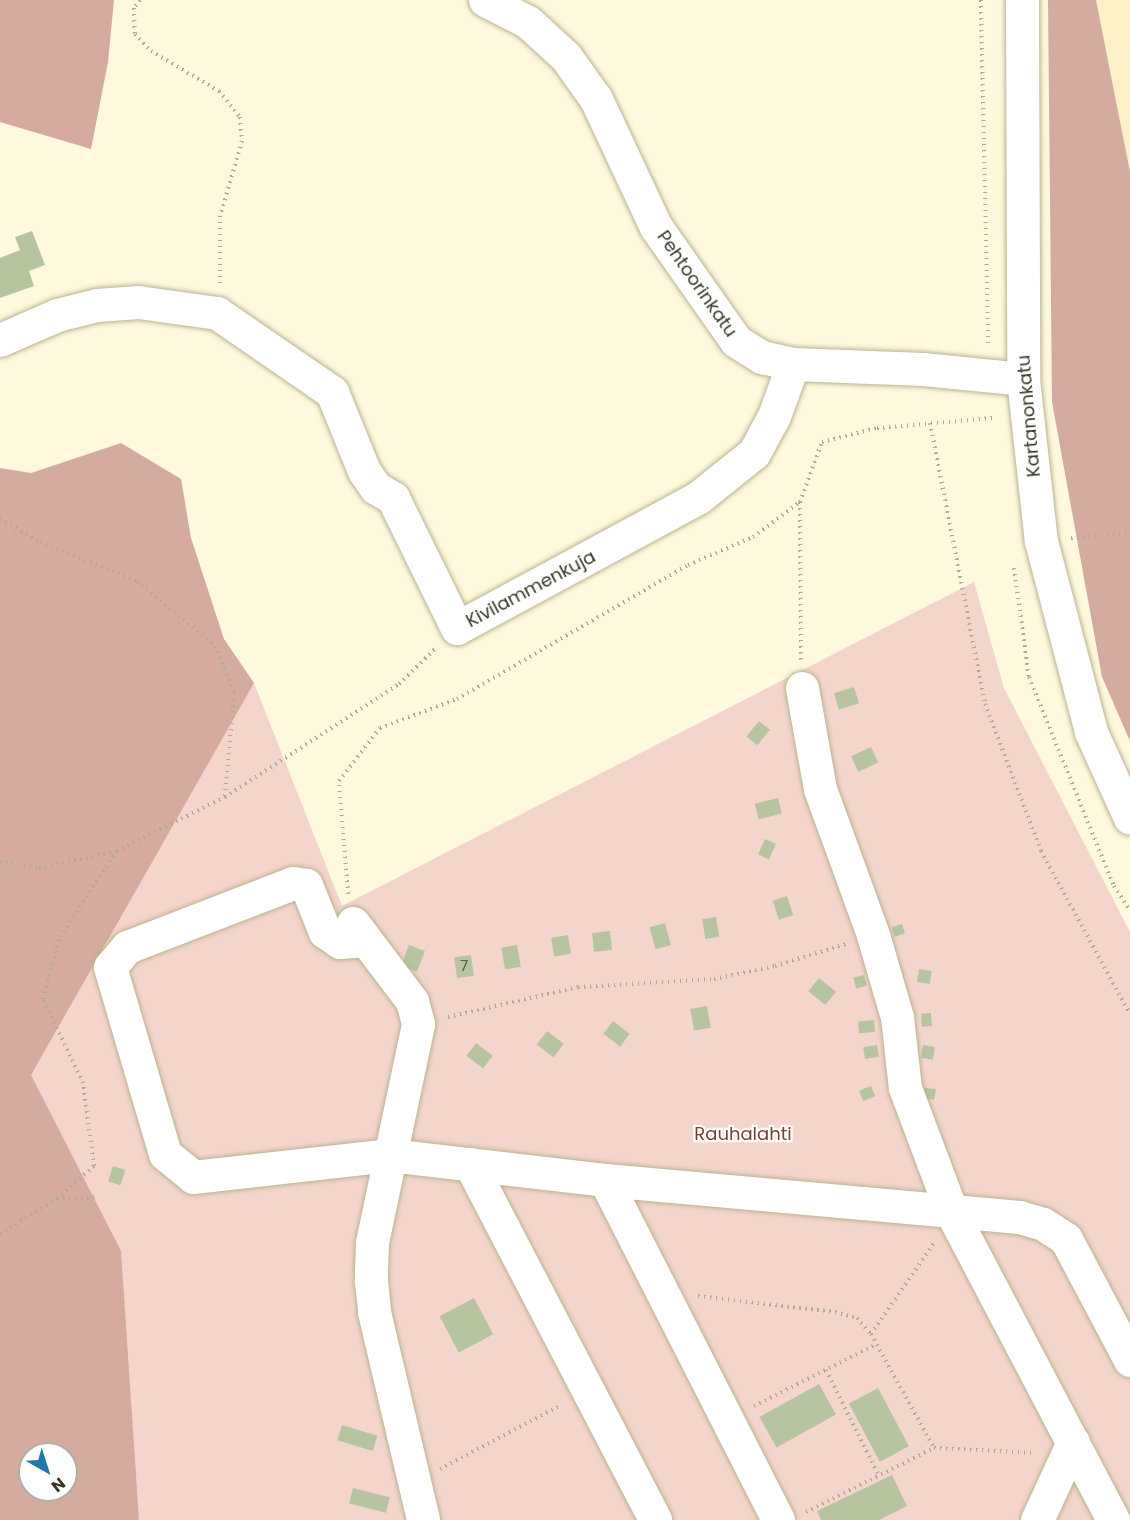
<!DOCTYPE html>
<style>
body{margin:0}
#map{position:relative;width:1130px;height:1520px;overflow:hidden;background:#fef8dc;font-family:Poppins,sans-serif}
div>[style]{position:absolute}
.built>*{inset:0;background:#fbf0c6}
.green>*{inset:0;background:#f4d5cb}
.forest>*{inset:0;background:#d4ab9e}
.building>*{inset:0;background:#b7c4a0;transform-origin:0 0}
.path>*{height:4px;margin-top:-2px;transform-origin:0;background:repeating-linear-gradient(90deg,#b0ab95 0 1.5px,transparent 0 6px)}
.roads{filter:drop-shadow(0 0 2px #bbb392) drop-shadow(0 0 2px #bbb392)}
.minor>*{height:33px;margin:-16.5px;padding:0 16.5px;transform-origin:16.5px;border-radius:16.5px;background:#fff}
span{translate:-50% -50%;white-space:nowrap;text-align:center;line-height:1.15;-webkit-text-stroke:4.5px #fff;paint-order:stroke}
.number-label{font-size:15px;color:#585946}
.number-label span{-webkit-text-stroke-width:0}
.street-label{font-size:18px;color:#393528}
.park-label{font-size:18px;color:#794230}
.north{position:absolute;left:18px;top:1442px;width:60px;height:60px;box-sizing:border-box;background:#fff;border:2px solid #b0aea9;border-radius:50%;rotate:141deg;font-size:16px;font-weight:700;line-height:24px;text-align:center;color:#393528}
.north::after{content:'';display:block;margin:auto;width:21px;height:27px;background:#2278a7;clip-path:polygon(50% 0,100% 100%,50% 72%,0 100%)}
</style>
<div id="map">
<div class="built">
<div style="clip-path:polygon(1096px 0,1130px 0,1130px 172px)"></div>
</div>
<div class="green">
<div style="clip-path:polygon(974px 582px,1004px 688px,1130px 932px,1130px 1520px,75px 1520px,0 909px,139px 867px,254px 683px,342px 906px)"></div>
</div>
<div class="forest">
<div style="clip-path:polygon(0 0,114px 0,108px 62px,91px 149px,0 122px)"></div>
<div style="clip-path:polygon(1048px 0,1096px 0,1130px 172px,1130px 741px,1102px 677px,1052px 402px)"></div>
<div style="clip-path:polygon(evenodd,121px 443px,181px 479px,191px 538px,224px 639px,254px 683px,31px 1075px,121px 1251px,139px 1520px,0 1520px,0 468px,31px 473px,121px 443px,30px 1454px,66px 1454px,66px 1490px,30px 1490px,30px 1454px)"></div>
</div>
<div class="building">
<div style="clip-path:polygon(32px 231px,45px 265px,29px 271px,34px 286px,0 298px,0 258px,20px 250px,15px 237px)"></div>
<div style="left:854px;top:687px;width:17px;height:21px;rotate:73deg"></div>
<div style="left:759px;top:721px;width:14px;height:20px;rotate:39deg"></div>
<div style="left:871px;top:747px;width:17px;height:22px;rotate:65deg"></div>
<div style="left:778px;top:798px;width:16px;height:24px;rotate:76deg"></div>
<div style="left:765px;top:839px;width:12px;height:17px;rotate:24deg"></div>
<div style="left:787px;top:896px;width:20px;height:15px;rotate:72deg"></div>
<div style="left:716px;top:917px;width:20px;height:14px;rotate:81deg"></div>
<div style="left:665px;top:923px;width:23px;height:16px;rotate:75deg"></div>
<div style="left:902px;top:924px;width:10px;height:11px;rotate:73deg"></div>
<div style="left:610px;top:931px;width:19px;height:18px;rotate:84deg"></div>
<div style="left:568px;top:935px;width:19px;height:17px;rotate:81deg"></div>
<div style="left:409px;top:945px;width:17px;height:22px;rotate:21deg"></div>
<div style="left:517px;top:945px;width:22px;height:16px;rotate:80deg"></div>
<div style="left:471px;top:955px;width:21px;height:17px;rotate:82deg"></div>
<div style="left:919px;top:969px;width:13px;height:13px;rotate:9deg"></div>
<div style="left:864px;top:975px;width:11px;height:11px;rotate:75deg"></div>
<div style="left:819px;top:978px;width:22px;height:17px;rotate:39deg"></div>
<div style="left:707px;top:1006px;width:22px;height:17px;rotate:80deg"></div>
<div style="left:931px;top:1013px;width:13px;height:10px;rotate:86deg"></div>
<div style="left:874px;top:1020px;width:12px;height:16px;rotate:85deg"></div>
<div style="left:613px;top:1021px;width:21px;height:16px;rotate:37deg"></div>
<div style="left:547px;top:1031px;width:21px;height:17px;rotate:37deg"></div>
<div style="left:476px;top:1043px;width:21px;height:16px;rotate:37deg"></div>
<div style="left:877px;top:1045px;width:12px;height:14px;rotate:81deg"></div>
<div style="left:923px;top:1045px;width:12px;height:13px;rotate:9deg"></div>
<div style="left:871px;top:1086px;width:11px;height:13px;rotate:68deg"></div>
<div style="clip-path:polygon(924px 1088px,936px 1089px,934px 1100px,923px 1098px)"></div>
<div style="left:113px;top:1166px;width:13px;height:16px;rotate:18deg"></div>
<div style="left:474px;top:1298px;width:41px;height:39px;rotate:62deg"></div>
<div style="left:819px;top:1384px;width:35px;height:68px;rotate:61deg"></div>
<div style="left:878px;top:1388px;width:66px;height:33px;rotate:62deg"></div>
<div style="left:342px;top:1425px;width:37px;height:16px;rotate:17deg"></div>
<div style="clip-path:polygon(892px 1475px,907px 1506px,879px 1520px,821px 1520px,817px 1511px)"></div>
<div style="left:353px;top:1488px;width:38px;height:16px;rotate:14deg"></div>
</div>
<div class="path">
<div style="left:140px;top:0;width:10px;rotate:127deg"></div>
<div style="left:134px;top:8px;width:26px;rotate:88deg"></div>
<div style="left:135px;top:34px;width:23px;rotate:47deg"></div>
<div style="left:151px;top:51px;width:79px;rotate:30.5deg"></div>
<div style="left:219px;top:91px;width:33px;rotate:51deg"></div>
<div style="left:240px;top:117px;width:24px;rotate:85deg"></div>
<div style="left:242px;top:141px;width:78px;rotate:106.3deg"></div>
<div style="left:220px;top:216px;width:69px;rotate:90deg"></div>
<div style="left:981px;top:0;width:347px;rotate:88.8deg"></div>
<div style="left:930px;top:423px;width:286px;rotate:78.9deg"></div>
<div style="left:985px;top:704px;width:157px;rotate:69.1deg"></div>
<div style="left:1041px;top:851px;width:186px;rotate:61.4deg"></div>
<div style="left:800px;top:502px;width:158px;rotate:89.6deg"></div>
<div style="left:0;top:519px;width:46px;rotate:29.9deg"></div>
<div style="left:40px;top:542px;width:105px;rotate:21.9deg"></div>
<div style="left:137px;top:581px;width:102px;rotate:39.8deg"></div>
<div style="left:215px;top:646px;width:51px;rotate:68deg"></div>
<div style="left:234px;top:693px;width:103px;rotate:95deg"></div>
<div style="left:1071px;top:538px;width:59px;rotate:-4.8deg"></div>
<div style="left:1014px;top:568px;width:110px;rotate:82.2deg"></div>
<div style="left:1029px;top:677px;width:226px;rotate:67.9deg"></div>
<div style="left:1114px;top:886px;width:30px;rotate:57deg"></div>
<div style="left:0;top:862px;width:39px;rotate:9deg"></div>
<div style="left:39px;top:868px;width:80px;rotate:-12.3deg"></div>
<div style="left:117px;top:851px;width:121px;rotate:-26.6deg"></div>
<div style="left:225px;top:797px;width:207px;rotate:-33deg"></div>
<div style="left:399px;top:684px;width:53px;rotate:-44.2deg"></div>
<div style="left:348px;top:894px;width:113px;rotate:-94.6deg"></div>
<div style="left:339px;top:781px;width:67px;rotate:-52.3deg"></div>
<div style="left:380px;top:728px;width:82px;rotate:-20.6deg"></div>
<div style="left:457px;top:699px;width:267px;rotate:-30.1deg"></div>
<div style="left:688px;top:565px;width:71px;rotate:-23.3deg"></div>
<div style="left:753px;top:537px;width:59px;rotate:-36.7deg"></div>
<div style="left:800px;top:502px;width:64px;rotate:-69.9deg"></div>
<div style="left:822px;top:442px;width:57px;rotate:-14.3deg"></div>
<div style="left:877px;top:428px;width:117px;rotate:-4.9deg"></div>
<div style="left:448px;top:1017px;width:133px;rotate:-13deg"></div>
<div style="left:578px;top:987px;width:136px;rotate:-3.4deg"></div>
<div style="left:714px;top:979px;width:62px;rotate:-12deg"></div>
<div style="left:775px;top:966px;width:74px;rotate:-17.2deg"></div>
<div style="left:57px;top:1199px;width:50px;rotate:-41.7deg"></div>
<div style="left:94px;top:1166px;width:84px;rotate:-97.5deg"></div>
<div style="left:83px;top:1083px;width:93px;rotate:-115.5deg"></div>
<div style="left:43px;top:999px;width:64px;rotate:-74.7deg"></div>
<div style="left:60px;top:937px;width:102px;rotate:-56.6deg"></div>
<div style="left:0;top:1234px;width:67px;rotate:-31.6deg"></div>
<div style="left:57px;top:1199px;width:38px;rotate:-3deg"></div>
<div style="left:698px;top:1296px;width:138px;rotate:6.7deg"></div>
<div style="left:835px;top:1312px;width:23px;rotate:15deg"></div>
<div style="left:857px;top:1318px;width:21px;rotate:49deg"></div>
<div style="left:871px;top:1334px;width:130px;rotate:61.1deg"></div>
<div style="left:871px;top:1334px;width:111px;rotate:-55.3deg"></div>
<div style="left:826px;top:1370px;width:119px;rotate:63.4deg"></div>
<div style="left:754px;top:1406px;width:138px;rotate:-26.8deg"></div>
<div style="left:440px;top:1469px;width:137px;rotate:-27.9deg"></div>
<div style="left:806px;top:1512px;width:143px;rotate:-26.6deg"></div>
<div style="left:934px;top:1448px;width:101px;rotate:2.8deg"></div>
</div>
<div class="roads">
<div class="minor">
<div style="left:485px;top:0;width:48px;rotate:27.1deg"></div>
<div style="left:528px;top:22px;width:52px;rotate:42.6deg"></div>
<div style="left:566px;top:57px;width:52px;rotate:54.5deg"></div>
<div style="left:596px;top:99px;width:141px;rotate:64.9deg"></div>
<div style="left:656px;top:227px;width:139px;rotate:54.9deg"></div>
<div style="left:736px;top:341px;width:31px;rotate:32deg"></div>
<div style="left:762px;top:357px;width:32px;rotate:13deg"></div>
<div style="left:793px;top:364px;width:130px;rotate:2.2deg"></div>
<div style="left:923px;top:369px;width:100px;rotate:5.7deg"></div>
<div style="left:1022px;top:0;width:379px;rotate:89.8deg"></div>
<div style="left:1023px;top:379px;width:163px;rotate:83.7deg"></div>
<div style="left:1041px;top:541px;width:197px;rotate:75.3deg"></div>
<div style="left:1091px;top:732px;width:94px;rotate:65.6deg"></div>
<div style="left:0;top:340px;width:62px;rotate:-23.7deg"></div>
<div style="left:57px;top:315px;width:41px;rotate:-14deg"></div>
<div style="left:97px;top:305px;width:41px;rotate:-4.2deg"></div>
<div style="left:138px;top:302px;width:80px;rotate:7.9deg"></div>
<div style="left:217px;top:313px;width:140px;rotate:34.5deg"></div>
<div style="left:332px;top:392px;width:85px;rotate:67.9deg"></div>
<div style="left:364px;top:471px;width:21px;rotate:55deg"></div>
<div style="left:376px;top:488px;width:20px;rotate:30deg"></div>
<div style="left:393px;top:498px;width:145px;rotate:63.8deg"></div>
<div style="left:457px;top:628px;width:275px;rotate:-28.4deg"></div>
<div style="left:699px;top:497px;width:70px;rotate:-38.7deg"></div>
<div style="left:754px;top:453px;width:42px;rotate:-61.6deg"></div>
<div style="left:774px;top:416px;width:55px;rotate:-69.9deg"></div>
<div style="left:802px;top:688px;width:103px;rotate:79.9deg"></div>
<div style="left:820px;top:789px;width:155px;rotate:70deg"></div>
<div style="left:873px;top:935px;width:85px;rotate:73.7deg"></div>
<div style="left:897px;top:1017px;width:71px;rotate:83.6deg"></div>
<div style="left:905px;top:1088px;width:134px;rotate:69.4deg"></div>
<div style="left:952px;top:1213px;width:347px;rotate:62.3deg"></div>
<div style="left:353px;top:923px;width:98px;rotate:52.9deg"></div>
<div style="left:412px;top:1001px;width:24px;rotate:75deg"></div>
<div style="left:418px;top:1024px;width:224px;rotate:101.9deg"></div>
<div style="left:372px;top:1243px;width:38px;rotate:92deg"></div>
<div style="left:371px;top:1281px;width:31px;rotate:84deg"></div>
<div style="left:374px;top:1312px;width:214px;rotate:76.7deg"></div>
<div style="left:365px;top:940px;width:25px;rotate:175deg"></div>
<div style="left:340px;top:942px;width:18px;rotate:-146deg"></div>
<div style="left:325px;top:932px;width:51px;rotate:-112deg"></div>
<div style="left:306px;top:885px;width:13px;rotate:-171deg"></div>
<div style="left:293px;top:883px;width:178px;rotate:158.9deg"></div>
<div style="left:127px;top:947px;width:26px;rotate:130deg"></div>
<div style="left:110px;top:967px;width:195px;rotate:73.6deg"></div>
<div style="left:165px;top:1154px;width:36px;rotate:39deg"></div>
<div style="left:193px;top:1177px;width:197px;rotate:-6.4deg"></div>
<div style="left:389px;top:1155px;width:217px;rotate:6.6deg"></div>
<div style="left:605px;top:1180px;width:416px;rotate:5.1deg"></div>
<div style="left:1019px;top:1217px;width:25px;rotate:16deg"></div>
<div style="left:1043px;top:1224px;width:27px;rotate:33deg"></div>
<div style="left:1066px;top:1239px;width:137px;rotate:62.1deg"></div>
<div style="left:470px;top:1164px;width:401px;rotate:62.5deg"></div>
<div style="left:605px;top:1180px;width:381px;rotate:63deg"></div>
<div style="left:1037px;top:1520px;width:86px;rotate:-65.2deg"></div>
</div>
</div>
<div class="number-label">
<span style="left:464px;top:966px">7</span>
</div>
<div class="street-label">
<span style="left:697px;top:284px;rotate:55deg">Pehtoorinkatu</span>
<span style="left:1029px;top:416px;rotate:-95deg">Kartanonkatu</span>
<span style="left:531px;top:589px;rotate:-28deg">Kivilammenkuja</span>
</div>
<div class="park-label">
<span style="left:743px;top:1134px">Rauhalahti</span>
</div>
<div class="north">N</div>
</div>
